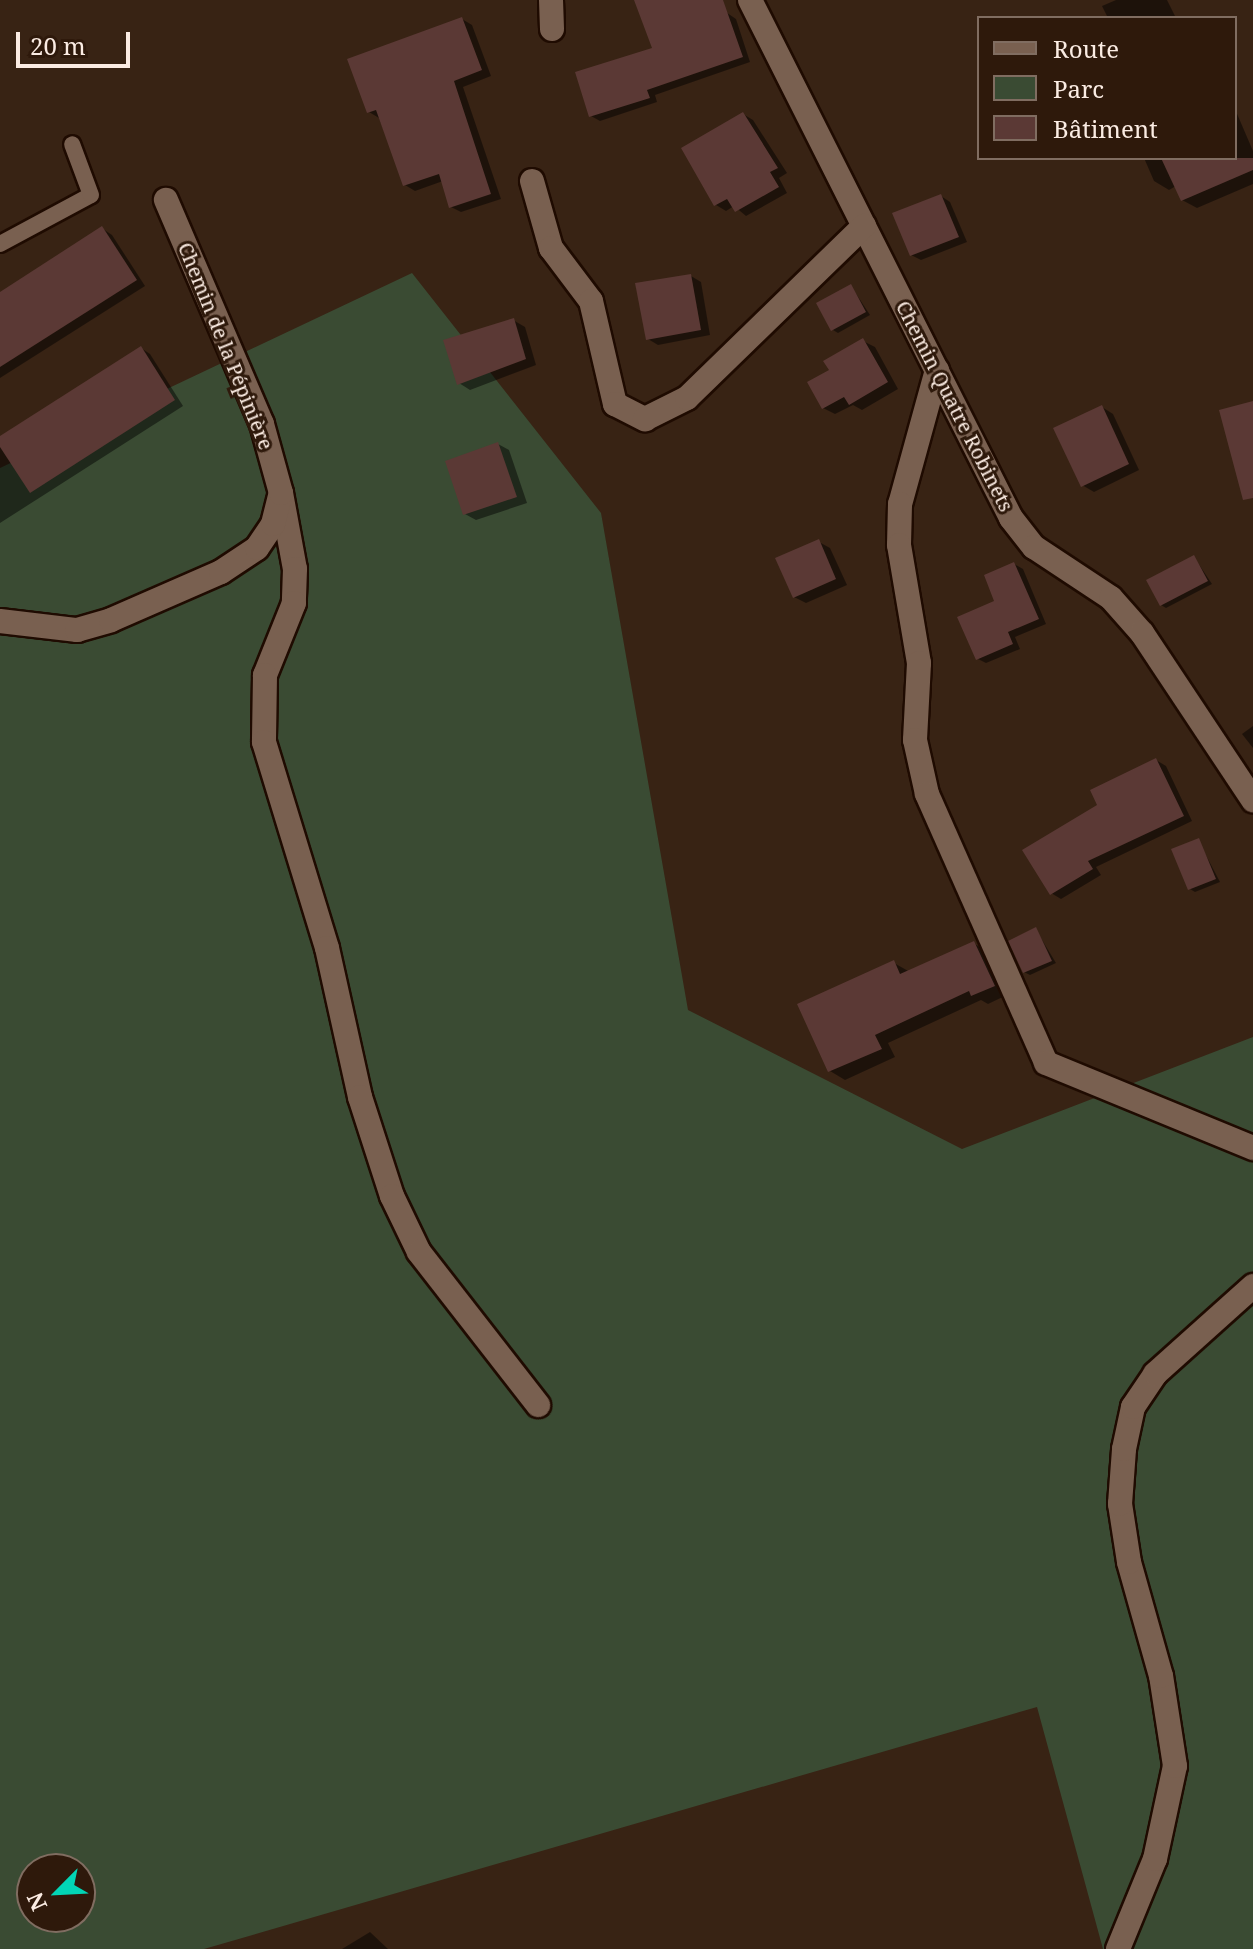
<!DOCTYPE html>
<html>
<head>
<meta charset="utf-8">
<style>
	body { margin:0 }
	#map { position:relative; width:1253px; height:1949px; overflow:hidden; background:#382314; font-family:"Noto Serif",serif }
	div>[style] { position:absolute }
	.green>* { inset:0; background:#3a4b33 }
	.shadow>* { inset:0; background:#0007 }
	.building>* { inset:0; background:#5b3935 }
	.roads { filter:drop-shadow(2px 0 #1f0b01) drop-shadow(-2px 0 #1f0b01) drop-shadow(0 2px #1f0b01) drop-shadow(0 -2px #1f0b01) }
	.service>* { height:16px; margin:-8px; padding:0 8px; transform-origin:8px; border-radius:8px; background:#796050 }
	.minor>* { height:24px; margin:-12px; padding:0 12px; transform-origin:12px; border-radius:12px; background:#796050 }
	span { translate:-50% -50%; white-space:nowrap; text-align:center; line-height:1.15; -webkit-text-stroke:6px #2e190b; paint-order:stroke }
	.street-label { font-size:20px; color:#fbece3 }
	.legend { position:absolute; left:977px; top:16px; width:260px; height:144px; box-sizing:border-box; background:#2e190b; border:2px solid #806d61; margin:0; padding:10px 14px; list-style:none; font-size:24px; color:#fbece3 }
	.legend li { display:flex; align-items:center; gap:16px; height:40px }
	.legend b { width:40px; border:2px solid #806d61 }
	.north { position:absolute; left:16px; top:1853px; width:80px; height:80px; box-sizing:border-box; background:#2e190b; border:2px solid #806d61; border-radius:50%; rotate:246deg; font-size:22px; font-weight:700; line-height:32px; text-align:center; color:#fbece3 }
	.north::after { content:''; display:block; margin:auto; width:28px; height:36px; background:#02d5b6; clip-path:polygon(50% 0,100% 100%,50% 72%,0 100%) }
	.scale { position:absolute; left:16px; top:32px; width:114px; height:36px; box-sizing:border-box; border:4px solid #fbece3; border-top:0; padding-left:10px; font-size:24px; line-height:28px; white-space:nowrap; color:#fbece3; -webkit-text-stroke:6px #2e190b; paint-order:stroke }
</style>
</head>
<body>
<div id="map">
	<div class="green">
		<div style="clip-path:polygon(evenodd,412px 273px,601px 513px,688px 1010px,962px 1149px,1253px 1037px,1253px 1949px,1103px 1949px,1037px 1707px,204px 1949px,0 1949px,0 468px,412px 273px,32px 1869px,80px 1869px,80px 1917px,32px 1917px,32px 1869px)"></div>
	</div>
	<div class="shadow">
		<div style="clip-path:polygon(637px 0,708px 0,736px 19px,750px 62px,655px 95px,657px 102px,600px 121px,591px 116px,655px 49px)"></div>
		<div style="clip-path:polygon(1116px 0,1167px 0,1176px 18px,1108px 18px,1102px 6px)"></div>
		<div style="clip-path:polygon(462px 19px,472px 25px,491px 76px,463px 87px,501px 199px,461px 212px,451px 207px,443px 181px,415px 191px,405px 185px,379px 118px,369px 112px)"></div>
		<div style="clip-path:polygon(1235px 109px,1253px 151px,1253px 184px,1197px 208px,1182px 200px,1176px 186px,1169px 190px,1154px 181px,1144px 158px,1235px 158px)"></div>
		<div style="clip-path:polygon(743px 114px,753px 120px,787px 173px,779px 178px,787px 193px,746px 216px,734px 206px,726px 211px,716px 205px)"></div>
		<div style="clip-path:polygon(941px 196px,950px 202px,967px 242px,921px 260px,911px 255px)"></div>
		<div style="clip-path:polygon(103px 229px,112px 235px,145px 286px,0 378px,0 294px)"></div>
		<div style="clip-path:polygon(691px 276px,701px 282px,710px 335px,658px 345px,648px 339px)"></div>
		<div style="clip-path:polygon(851px 286px,870px 315px,838px 333px,833px 330px)"></div>
		<div style="clip-path:polygon(513px 320px,525px 327px,536px 365px,470px 390px,459px 383px)"></div>
		<div style="clip-path:polygon(863px 341px,875px 347px,898px 389px,862px 410px,853px 405px,835px 414px,823px 408px,832px 371px)"></div>
		<div style="clip-path:polygon(141px 348px,150px 354px,183px 406px,0 523px,0 438px)"></div>
		<div style="clip-path:polygon(1102px 407px,1113px 414px,1139px 470px,1094px 492px,1082px 485px)"></div>
		<div style="clip-path:polygon(498px 444px,509px 450px,527px 503px,476px 520px,465px 514px)"></div>
		<div style="clip-path:polygon(819px 542px,830px 548px,847px 585px,806px 603px,794px 597px)"></div>
		<div style="clip-path:polygon(1194px 557px,1212px 584px,1166px 608px,1161px 605px)"></div>
		<div style="clip-path:polygon(1014px 564px,1023px 569px,1046px 624px,1015px 637px,1020px 649px,986px 663px,978px 659px)"></div>
		<div style="clip-path:polygon(1253px 726px,1253px 748px,1242px 734px)"></div>
		<div style="clip-path:polygon(1156px 760px,1166px 766px,1192px 821px,1096px 867px,1101px 875px,1061px 899px,1051px 893px,1100px 806px)"></div>
		<div style="clip-path:polygon(1198px 840px,1220px 882px,1195px 892px,1190px 889px)"></div>
		<div style="clip-path:polygon(1036px 930px,1056px 963px,1030px 975px,1024px 972px)"></div>
		<div style="clip-path:polygon(973px 943px,988px 952px,1009px 994px,988px 1004px,981px 1000px,888px 1043px,895px 1057px,845px 1080px,830px 1071px,894px 963px,910px 972px)"></div>
		<div style="clip-path:polygon(370px 1932px,388px 1949px,342px 1949px)"></div>
	</div>
	<div class="building">
		<div style="clip-path:polygon(634px 0,723px 0,743px 57px,647px 90px,650px 98px,589px 117px,575px 72px,652px 48px)"></div>
		<div style="clip-path:polygon(462px 17px,482px 70px,454px 81px,491px 194px,449px 208px,439px 174px,403px 186px,376px 110px,367px 113px,347px 59px)"></div>
		<div style="clip-path:polygon(743px 112px,778px 168px,770px 172px,779px 187px,735px 212px,727px 199px,714px 206px,681px 148px)"></div>
		<div style="clip-path:polygon(1161px 158px,1253px 158px,1253px 170px,1181px 201px)"></div>
		<div style="clip-path:polygon(941px 194px,959px 237px,910px 256px,892px 213px)"></div>
		<div style="clip-path:polygon(102px 226px,137px 280px,0 367px,0 292px)"></div>
		<div style="clip-path:polygon(691px 274px,701px 330px,646px 340px,635px 283px)"></div>
		<div style="clip-path:polygon(851px 284px,866px 312px,831px 331px,816px 303px)"></div>
		<div style="clip-path:polygon(514px 318px,526px 359px,457px 385px,443px 340px)"></div>
		<div style="clip-path:polygon(863px 338px,888px 382px,849px 405px,844px 397px,822px 409px,807px 382px,829px 370px,823px 361px)"></div>
		<div style="clip-path:polygon(141px 346px,175px 400px,30px 493px,0 447px,0 436px)"></div>
		<div style="clip-path:polygon(1253px 401px,1253px 498px,1243px 500px,1219px 410px)"></div>
		<div style="clip-path:polygon(1102px 405px,1129px 464px,1081px 487px,1053px 428px)"></div>
		<div style="clip-path:polygon(498px 442px,517px 497px,463px 515px,445px 461px)"></div>
		<div style="clip-path:polygon(819px 539px,836px 579px,793px 598px,775px 558px)"></div>
		<div style="clip-path:polygon(1194px 555px,1208px 581px,1160px 606px,1146px 580px)"></div>
		<div style="clip-path:polygon(1014px 562px,1039px 619px,1008px 632px,1013px 644px,976px 660px,957px 617px,994px 601px,984px 575px)"></div>
		<div style="clip-path:polygon(1156px 758px,1184px 816px,1088px 861px,1093px 869px,1050px 895px,1022px 850px,1097px 805px,1090px 790px)"></div>
		<div style="clip-path:polygon(1199px 838px,1216px 879px,1188px 890px,1171px 849px)"></div>
		<div style="clip-path:polygon(1036px 927px,1052px 961px,1023px 973px,1008px 941px)"></div>
		<div style="clip-path:polygon(974px 941px,995px 986px,971px 996px,969px 991px,875px 1035px,882px 1049px,828px 1072px,797px 1004px,894px 960px,900px 974px)"></div>
	</div>
	<div class="roads">
		<div class="service">
			<div style="left:0;top:244px;width:103px;rotate:-28.3deg"></div>
			<div style="left:91px;top:195px;width:54px;rotate:-110.4deg"></div>
		</div>
		<div class="minor">
			<div style="left:551px;top:0;width:29px;rotate:88deg"></div>
			<div style="left:750px;top:0;width:580px;rotate:63.26deg"></div>
			<div style="left:1011px;top:518px;width:37px;rotate:52deg"></div>
			<div style="left:1034px;top:547px;width:92px;rotate:33.5deg"></div>
			<div style="left:1111px;top:598px;width:47px;rotate:48.5deg"></div>
			<div style="left:1142px;top:633px;width:201px;rotate:56.4deg"></div>
			<div style="left:532px;top:181px;width:70px;rotate:74.2deg"></div>
			<div style="left:551px;top:248px;width:66px;rotate:53deg"></div>
			<div style="left:591px;top:301px;width:106px;rotate:76.9deg"></div>
			<div style="left:615px;top:404px;width:34px;rotate:27deg"></div>
			<div style="left:645px;top:419px;width:47px;rotate:-26.6deg"></div>
			<div style="left:687px;top:398px;width:247px;rotate:-44.2deg"></div>
			<div style="left:937px;top:370px;width:139px;rotate:105.4deg"></div>
			<div style="left:900px;top:504px;width:41px;rotate:91.4deg"></div>
			<div style="left:899px;top:545px;width:120px;rotate:80.4deg"></div>
			<div style="left:919px;top:663px;width:77px;rotate:93deg"></div>
			<div style="left:915px;top:740px;width:55px;rotate:77.5deg"></div>
			<div style="left:927px;top:794px;width:294px;rotate:66.1deg"></div>
			<div style="left:1046px;top:1063px;width:224px;rotate:22.3deg"></div>
			<div style="left:281px;top:493px;width:77px;rotate:79.6deg"></div>
			<div style="left:295px;top:569px;width:34px;rotate:92deg"></div>
			<div style="left:294px;top:603px;width:78px;rotate:111.9deg"></div>
			<div style="left:265px;top:675px;width:67px;rotate:90.9deg"></div>
			<div style="left:264px;top:742px;width:215px;rotate:73deg"></div>
			<div style="left:327px;top:948px;width:153px;rotate:77.5deg"></div>
			<div style="left:360px;top:1097px;width:104px;rotate:72.1deg"></div>
			<div style="left:392px;top:1196px;width:62px;rotate:64.3deg"></div>
			<div style="left:419px;top:1252px;width:194px;rotate:52.1deg"></div>
			<div style="left:0;top:621px;width:78px;rotate:6.7deg"></div>
			<div style="left:77px;top:630px;width:35px;rotate:-16deg"></div>
			<div style="left:111px;top:620px;width:120px;rotate:-23.6deg"></div>
			<div style="left:221px;top:572px;width:43px;rotate:-33.7deg"></div>
			<div style="left:257px;top:548px;width:29px;rotate:-56deg"></div>
			<div style="left:273px;top:524px;width:32px;rotate:-76deg"></div>
			<div style="left:281px;top:493px;width:72px;rotate:-105.4deg"></div>
			<div style="left:262px;top:424px;width:244px;rotate:-113.2deg"></div>
			<div style="left:1118px;top:1949px;width:97px;rotate:-67.7deg"></div>
			<div style="left:1155px;top:1859px;width:95px;rotate:-77.9deg"></div>
			<div style="left:1175px;top:1766px;width:91px;rotate:-98.8deg"></div>
			<div style="left:1161px;top:1676px;width:118px;rotate:-105.7deg"></div>
			<div style="left:1129px;top:1562px;width:59px;rotate:-98.8deg"></div>
			<div style="left:1120px;top:1504px;width:55px;rotate:-85.8deg"></div>
			<div style="left:1124px;top:1449px;width:43px;rotate:-77.9deg"></div>
			<div style="left:1133px;top:1407px;width:40px;rotate:-56deg"></div>
			<div style="left:1155px;top:1374px;width:132px;rotate:-41.9deg"></div>
		</div>
	</div>
	<div class="street-label">
		<span style="left:226px;top:346px;rotate:68deg">Chemin de la Pépinière</span>
		<span style="left:955px;top:406px;rotate:63deg">Chemin Quatre Robinets</span>
	</div>
	<ul class="legend">
	<li><b style="height:10px;background:#796050"></b>Route</li>
	<li><b style="height:22px;background:#3a4b33"></b>Parc</li>
	<li><b style="height:22px;background:#5b3935"></b>Bâtiment</li>
	</ul>
	<div class="north">N</div>
	<div class="scale">20 m</div>
</div>
</body>
</html>
